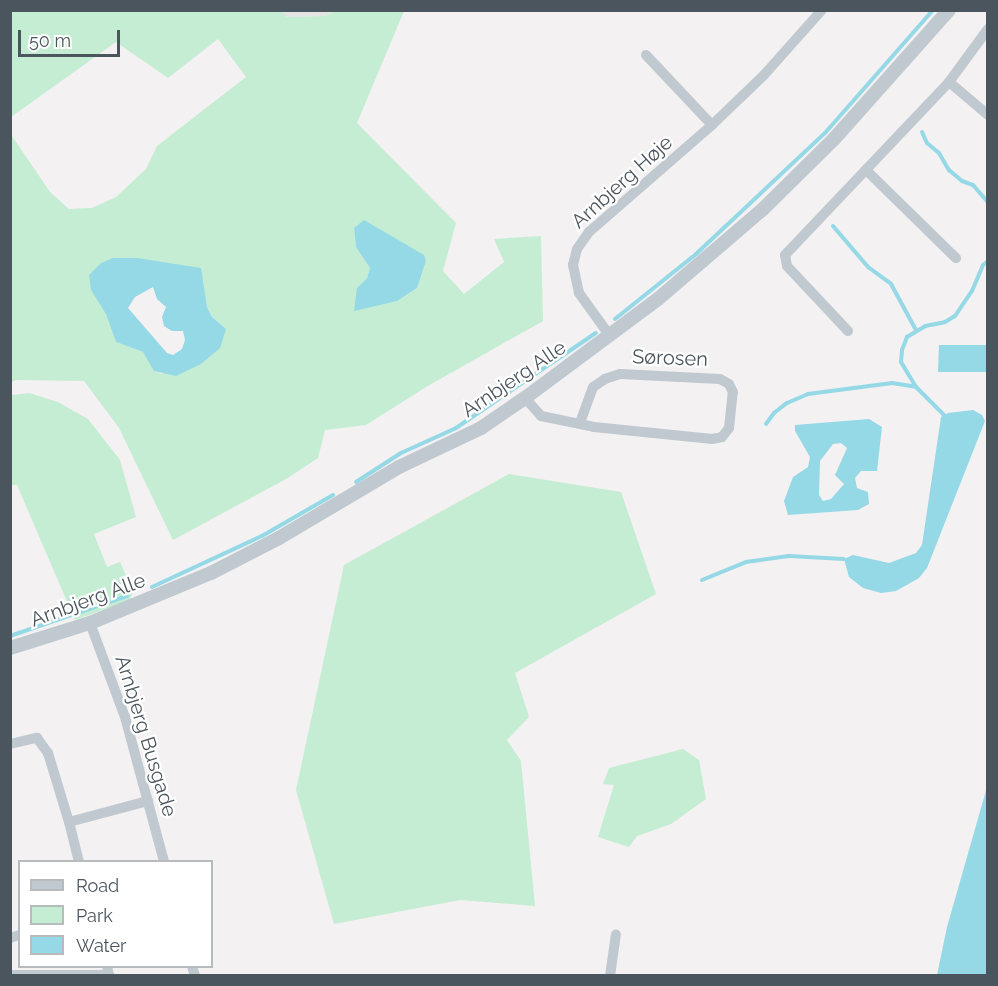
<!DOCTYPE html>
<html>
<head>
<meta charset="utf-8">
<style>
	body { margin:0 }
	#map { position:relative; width:998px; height:986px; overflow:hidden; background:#f3f1f2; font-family:Raleway,sans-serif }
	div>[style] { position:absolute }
	.education>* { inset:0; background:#e4e3e3 }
	.green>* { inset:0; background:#c4edd3 }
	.water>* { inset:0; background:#95d8e6 }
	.stream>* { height:4px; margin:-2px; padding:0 2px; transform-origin:2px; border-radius:2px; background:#95d8e6 }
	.minor>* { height:10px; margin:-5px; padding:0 5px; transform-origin:5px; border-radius:5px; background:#c0c9cf }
	.tertiary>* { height:14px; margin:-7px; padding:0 7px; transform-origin:7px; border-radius:7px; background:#c0c9cf }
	span { translate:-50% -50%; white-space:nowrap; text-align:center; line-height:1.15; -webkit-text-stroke:4.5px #fff; paint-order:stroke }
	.street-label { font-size:20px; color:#4a555d }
	.frame { position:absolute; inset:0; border:12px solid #4a555d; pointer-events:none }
	.legend { position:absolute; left:18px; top:860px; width:195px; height:108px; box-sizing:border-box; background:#fff; border:2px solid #b7bbbe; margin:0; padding:8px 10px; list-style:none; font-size:18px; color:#4a555d }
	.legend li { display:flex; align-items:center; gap:12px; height:30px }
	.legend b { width:30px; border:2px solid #b7bbbe }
	.scale { position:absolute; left:18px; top:30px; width:102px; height:27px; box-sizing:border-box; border:3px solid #4a555d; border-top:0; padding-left:8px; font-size:18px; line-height:21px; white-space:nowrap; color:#4a555d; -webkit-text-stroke:4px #fff; paint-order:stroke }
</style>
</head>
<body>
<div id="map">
	<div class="education">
		<div style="clip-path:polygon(281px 11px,337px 11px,324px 16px,285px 17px)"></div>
	</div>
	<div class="green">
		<div style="clip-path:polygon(evenodd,281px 10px,286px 17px,324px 16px,337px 11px,404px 11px,357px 123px,456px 223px,443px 271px,464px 294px,504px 262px,494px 239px,541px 236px,543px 321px,426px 387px,366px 425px,325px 430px,318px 458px,286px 479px,173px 540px,119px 428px,84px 381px,17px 380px,11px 382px,10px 133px,50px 192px,69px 209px,92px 208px,116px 197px,146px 169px,157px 146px,246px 77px,218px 39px,168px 78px,116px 42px,11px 117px,11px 11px,281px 10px,364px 221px,423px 255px,426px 261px,417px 288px,397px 301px,357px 288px,367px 278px,370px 268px,356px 247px,354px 228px,364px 221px,281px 10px,200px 268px,207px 307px,212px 317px,226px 329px,162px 374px,155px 371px,143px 352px,116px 342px,107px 314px,91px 290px,200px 268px)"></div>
		<div style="clip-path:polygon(29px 393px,58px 402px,88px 419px,120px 460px,136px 517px,94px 534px,107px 567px,120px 562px,133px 591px,130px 600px,75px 620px,17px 485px,11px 485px,11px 395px)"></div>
		<div style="clip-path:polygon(509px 474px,621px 492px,656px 594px,515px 673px,529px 717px,507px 740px,521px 761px,535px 906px,460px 900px,334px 924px,296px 790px,344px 565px)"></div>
		<div style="clip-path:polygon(683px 749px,699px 760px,706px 799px,671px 824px,637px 836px,629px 847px,598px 837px,614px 785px,603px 784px,609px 768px)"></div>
	</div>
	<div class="water">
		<div style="clip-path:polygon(364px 220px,424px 255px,426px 261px,417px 288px,397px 301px,354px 311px,357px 288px,367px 278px,370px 268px,356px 247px,354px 228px)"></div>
		<div style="clip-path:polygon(evenodd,113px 258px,137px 258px,201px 268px,207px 307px,212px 317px,226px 329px,220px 348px,201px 364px,176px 376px,154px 371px,143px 352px,116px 342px,106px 314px,91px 290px,89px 275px,101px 263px,113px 258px,153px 287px,157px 299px,166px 307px,162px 317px,164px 326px,172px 331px,183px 331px,185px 340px,182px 349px,173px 355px,167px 353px,128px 308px,135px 297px,153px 287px)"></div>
		<div style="clip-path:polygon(939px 345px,987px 345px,987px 372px,938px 372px)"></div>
		<div style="clip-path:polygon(973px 410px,982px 415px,985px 421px,927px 568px,919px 578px,896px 591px,881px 593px,863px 588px,849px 577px,844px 559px,853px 555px,889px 563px,916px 553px,922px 545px,941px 417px,948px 413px)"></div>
		<div style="clip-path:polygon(evenodd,869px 419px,882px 427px,877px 471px,861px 471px,855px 478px,857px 488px,868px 492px,869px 504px,858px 510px,788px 515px,784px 501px,793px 477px,808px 467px,810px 457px,795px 431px,795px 425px,869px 419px,841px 443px,847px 448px,835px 475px,844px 484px,831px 499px,823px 501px,819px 495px,820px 461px,833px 444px,841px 443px)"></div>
		<div style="clip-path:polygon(987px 787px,987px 975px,937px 975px,947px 927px)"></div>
	</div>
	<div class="stream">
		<div style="left:922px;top:132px;width:12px;rotate:66deg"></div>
		<div style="left:927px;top:143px;width:16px;rotate:40deg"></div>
		<div style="left:939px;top:153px;width:20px;rotate:60deg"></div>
		<div style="left:949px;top:170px;width:17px;rotate:40deg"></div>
		<div style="left:962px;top:181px;width:12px;rotate:20deg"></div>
		<div style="left:973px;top:185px;width:23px;rotate:49deg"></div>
		<div style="left:833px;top:226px;width:54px;rotate:49.5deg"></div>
		<div style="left:868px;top:267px;width:29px;rotate:36deg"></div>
		<div style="left:891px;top:284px;width:52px;rotate:61.5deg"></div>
		<div style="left:615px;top:319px;width:104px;rotate:-38.7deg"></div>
		<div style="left:696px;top:254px;width:177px;rotate:-43.2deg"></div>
		<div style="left:825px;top:133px;width:164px;rotate:-48.7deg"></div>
		<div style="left:916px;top:387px;width:29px;rotate:-121deg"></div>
		<div style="left:901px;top:362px;width:12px;rotate:-85deg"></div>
		<div style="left:902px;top:350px;width:14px;rotate:-69deg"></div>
		<div style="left:907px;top:337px;width:21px;rotate:-31deg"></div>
		<div style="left:925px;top:326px;width:20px;rotate:-11deg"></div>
		<div style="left:945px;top:322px;width:12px;rotate:-31deg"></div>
		<div style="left:955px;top:316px;width:30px;rotate:-56deg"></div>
		<div style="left:972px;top:291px;width:28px;rotate:-67deg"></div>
		<div style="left:983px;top:265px;width:6px;rotate:-39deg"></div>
		<div style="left:766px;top:424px;width:14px;rotate:-54deg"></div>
		<div style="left:774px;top:413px;width:16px;rotate:-38deg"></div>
		<div style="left:787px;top:403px;width:23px;rotate:-23deg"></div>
		<div style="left:808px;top:394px;width:85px;rotate:-7.5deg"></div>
		<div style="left:892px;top:383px;width:24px;rotate:9deg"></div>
		<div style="left:916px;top:387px;width:40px;rotate:45deg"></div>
		<div style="left:356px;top:482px;width:54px;rotate:-32.8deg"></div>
		<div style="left:401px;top:453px;width:60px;rotate:-24.4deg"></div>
		<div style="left:456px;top:428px;width:169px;rotate:-34.2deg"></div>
		<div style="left:702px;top:580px;width:48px;rotate:-22.2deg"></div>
		<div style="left:746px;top:562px;width:43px;rotate:-7.9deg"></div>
		<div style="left:789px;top:556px;width:55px;rotate:3.1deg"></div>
		<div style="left:152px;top:587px;width:121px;rotate:-24.9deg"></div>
		<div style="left:262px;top:536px;width:82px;rotate:-30deg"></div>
		<div style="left:10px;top:636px;width:124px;rotate:-18.9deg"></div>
	</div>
	<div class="minor">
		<div style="left:646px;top:55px;width:96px;rotate:46.7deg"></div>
		<div style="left:949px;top:82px;width:51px;rotate:40.2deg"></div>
		<div style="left:866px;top:170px;width:126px;rotate:44.4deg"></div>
		<div style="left:848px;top:331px;width:89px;rotate:-133.2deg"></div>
		<div style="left:787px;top:266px;width:11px;rotate:-100deg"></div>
		<div style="left:785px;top:255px;width:238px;rotate:-46.5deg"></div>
		<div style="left:949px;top:82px;width:66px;rotate:-53.7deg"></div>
		<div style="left:610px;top:336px;width:53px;rotate:-125.8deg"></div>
		<div style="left:579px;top:293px;width:29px;rotate:-102deg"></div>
		<div style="left:573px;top:265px;width:16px;rotate:-76deg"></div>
		<div style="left:577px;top:249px;width:21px;rotate:-55deg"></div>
		<div style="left:589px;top:232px;width:163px;rotate:-41deg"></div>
		<div style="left:712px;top:125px;width:72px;rotate:-43.9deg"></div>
		<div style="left:764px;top:75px;width:87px;rotate:-48.3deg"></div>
		<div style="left:525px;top:398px;width:24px;rotate:48deg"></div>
		<div style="left:541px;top:416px;width:54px;rotate:11.7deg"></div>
		<div style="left:594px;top:427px;width:119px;rotate:5.8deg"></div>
		<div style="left:712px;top:439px;width:10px;rotate:-11deg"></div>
		<div style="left:722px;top:437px;width:11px;rotate:-52deg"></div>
		<div style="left:729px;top:428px;width:36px;rotate:-84deg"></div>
		<div style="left:733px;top:392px;width:9px;rotate:-117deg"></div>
		<div style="left:729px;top:384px;width:10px;rotate:-151deg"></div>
		<div style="left:720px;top:379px;width:100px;rotate:-177.1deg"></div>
		<div style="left:620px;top:374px;width:16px;rotate:162deg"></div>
		<div style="left:605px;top:379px;width:14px;rotate:146deg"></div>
		<div style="left:593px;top:387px;width:37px;rotate:110deg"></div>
		<div style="left:90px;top:623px;width:100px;rotate:69.6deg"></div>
		<div style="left:125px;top:717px;width:150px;rotate:74.9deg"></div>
		<div style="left:10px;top:744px;width:28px;rotate:-13deg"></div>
		<div style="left:37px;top:738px;width:19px;rotate:54deg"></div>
		<div style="left:48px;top:753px;width:72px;rotate:73.1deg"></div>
		<div style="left:79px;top:862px;width:41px;rotate:-104deg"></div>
		<div style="left:69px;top:822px;width:82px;rotate:-14.9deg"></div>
		<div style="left:10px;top:938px;width:10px;rotate:-17deg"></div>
		<div style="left:192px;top:966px;width:10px;rotate:73deg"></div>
		<div style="left:10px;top:975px;width:99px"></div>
		<div style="left:109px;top:975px;width:9px;rotate:-103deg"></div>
		<div style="left:610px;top:976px;width:42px;rotate:-81.9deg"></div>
	</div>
	<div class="tertiary">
		<div style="left:10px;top:648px;width:84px;rotate:-17.4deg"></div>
		<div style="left:90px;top:623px;width:131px;rotate:-22.5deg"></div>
		<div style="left:211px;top:573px;width:76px;rotate:-27.2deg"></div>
		<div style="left:279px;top:538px;width:139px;rotate:-30.6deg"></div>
		<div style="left:399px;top:467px;width:91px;rotate:-25.4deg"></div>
		<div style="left:481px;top:428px;width:53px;rotate:-34.3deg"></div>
		<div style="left:525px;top:398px;width:166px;rotate:-36.7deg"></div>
		<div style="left:658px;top:299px;width:138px;rotate:-40.6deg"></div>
		<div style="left:763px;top:209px;width:100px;rotate:-44.6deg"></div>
		<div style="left:834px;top:139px;width:173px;rotate:-48.3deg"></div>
	</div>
	<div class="street-label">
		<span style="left:622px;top:182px;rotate:-42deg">Arnbjerg Høje</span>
		<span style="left:670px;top:358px;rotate:2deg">Sørosen</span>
		<span style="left:514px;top:379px;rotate:-34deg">Arnbjerg Alle</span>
		<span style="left:88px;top:600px;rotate:-20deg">Arnbjerg Alle</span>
		<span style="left:146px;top:736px;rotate:73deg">Arnbjerg Busgade</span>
	</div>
	<div class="frame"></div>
	<ul class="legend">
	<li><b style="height:8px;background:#c0c9cf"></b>Road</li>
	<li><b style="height:16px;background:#c4edd3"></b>Park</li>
	<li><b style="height:16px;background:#95d8e6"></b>Water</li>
	</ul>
	<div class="scale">50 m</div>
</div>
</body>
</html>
